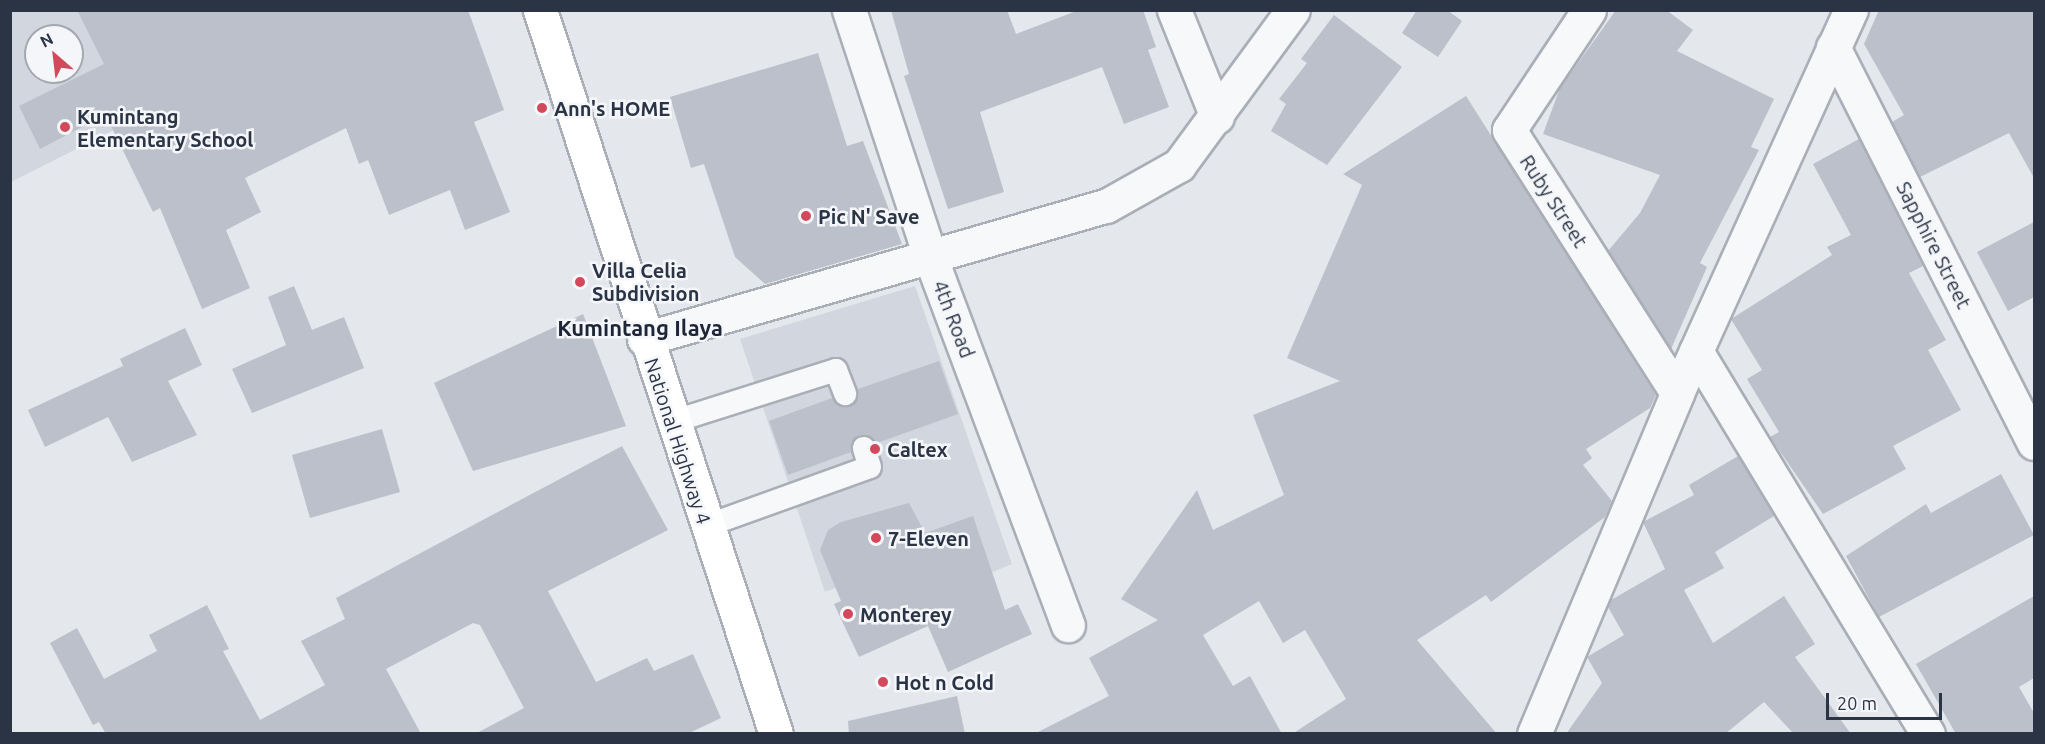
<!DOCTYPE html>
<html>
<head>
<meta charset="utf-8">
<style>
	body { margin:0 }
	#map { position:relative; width:2045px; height:744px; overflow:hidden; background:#e4e7ec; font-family:Ubuntu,sans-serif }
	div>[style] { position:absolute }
	.built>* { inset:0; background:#d2d6de }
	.building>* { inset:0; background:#bbc0ca }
	.roads { filter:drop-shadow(2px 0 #a9aeb7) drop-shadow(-2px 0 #a9aeb7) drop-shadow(0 2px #a9aeb7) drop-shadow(0 -2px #a9aeb7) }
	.service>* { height:22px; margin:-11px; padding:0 11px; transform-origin:11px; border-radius:11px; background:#f7f8fa }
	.minor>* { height:33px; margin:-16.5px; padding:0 16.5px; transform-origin:16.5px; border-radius:16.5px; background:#f7f8fa }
	.tertiary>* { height:33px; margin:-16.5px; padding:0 16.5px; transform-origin:16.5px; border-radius:16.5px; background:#f7f8fa }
	.primary>* { height:33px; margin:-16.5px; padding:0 16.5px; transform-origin:16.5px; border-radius:16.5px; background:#fff }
	.dots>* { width:16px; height:16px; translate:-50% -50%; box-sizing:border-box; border:3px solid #f4f6f9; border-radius:50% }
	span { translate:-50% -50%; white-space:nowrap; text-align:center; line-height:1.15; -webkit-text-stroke:5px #f4f6f9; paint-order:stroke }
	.poi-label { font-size:20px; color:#2b3445; font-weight:700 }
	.left { translate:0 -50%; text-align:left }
	.street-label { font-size:20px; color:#2b3445 }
	.quarter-label { font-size:22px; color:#1d2536; font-weight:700 }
	.frame { position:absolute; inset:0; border:12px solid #2b3445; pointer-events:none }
	.north { position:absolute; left:24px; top:24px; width:60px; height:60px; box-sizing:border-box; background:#f4f6f9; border:2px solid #a4a8b1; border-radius:50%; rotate:332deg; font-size:16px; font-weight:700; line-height:24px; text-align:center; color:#2b3445 }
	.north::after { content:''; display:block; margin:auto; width:21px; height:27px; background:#d1495b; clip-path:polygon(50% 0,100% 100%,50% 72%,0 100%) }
	.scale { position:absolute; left:1826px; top:693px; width:116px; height:27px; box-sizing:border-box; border:3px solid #2b3445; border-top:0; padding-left:8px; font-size:18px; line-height:21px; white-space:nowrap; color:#2b3445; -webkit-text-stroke:4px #f4f6f9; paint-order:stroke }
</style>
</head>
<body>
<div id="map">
	<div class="built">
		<div style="clip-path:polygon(evenodd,11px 11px,349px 11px,11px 182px,11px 11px,36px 36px,72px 36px,72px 72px,36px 72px,36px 36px)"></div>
		<div style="clip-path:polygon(915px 286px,1012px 564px,926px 600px,906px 560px,825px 592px,740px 339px)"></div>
	</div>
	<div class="building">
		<div style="clip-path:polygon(77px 10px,468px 10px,504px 110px,474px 122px,510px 212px,465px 230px,450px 190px,389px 215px,368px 160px,359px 164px,346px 128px,245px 178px,261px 212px,226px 230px,250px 288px,202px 309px,160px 208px,153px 212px,110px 124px,102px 128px,97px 119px,40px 149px,19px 106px,104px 64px)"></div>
		<div style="clip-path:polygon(891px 10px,1007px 10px,1016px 34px,1079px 10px,1143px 10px,1156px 47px,1148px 50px,1169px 107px,1124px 124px,1102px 67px,980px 112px,1004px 192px,948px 209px,904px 76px,909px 74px)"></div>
		<div style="clip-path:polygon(1417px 10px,1447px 10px,1462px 21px,1438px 57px,1402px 33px)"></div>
		<div style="clip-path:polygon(1616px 10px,1666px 10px,1693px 30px,1677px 51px,1774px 99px,1751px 147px,1759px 150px,1700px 263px,1707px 267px,1671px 349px,1608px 251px,1640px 213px,1660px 175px,1543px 134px,1560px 88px)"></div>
		<div style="clip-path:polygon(1879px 10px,2034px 10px,2034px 178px,2009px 133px,1920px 177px,1892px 122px,1904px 115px,1864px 44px)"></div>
		<div style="clip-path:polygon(1334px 15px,1402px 67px,1327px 165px,1271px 131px,1286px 104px,1279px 99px,1307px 63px,1301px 59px)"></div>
		<div style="clip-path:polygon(818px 53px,847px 146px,863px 141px,902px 244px,765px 284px,735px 257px,704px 164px,691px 168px,670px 97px)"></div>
		<div style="clip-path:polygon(1466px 96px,1656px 395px,1650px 408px,1586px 449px,1592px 458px,1583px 465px,1612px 501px,1605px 517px,1491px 602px,1486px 595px,1417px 640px,1497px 734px,1292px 734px,1346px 699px,1305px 630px,1283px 643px,1259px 601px,1203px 635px,1233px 686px,1250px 676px,1282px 734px,1034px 734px,1109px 696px,1089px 658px,1158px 620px,1121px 599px,1197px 490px,1213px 530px,1284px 495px,1253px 415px,1340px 381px,1287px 358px,1362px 185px,1343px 174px)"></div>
		<div style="clip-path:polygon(1859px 139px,1923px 266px,1909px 273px,1946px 340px,1928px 350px,1961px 410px,1893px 446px,1906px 469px,1823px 514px,1770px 437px,1779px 432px,1747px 379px,1762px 370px,1731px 319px,1832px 255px,1827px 247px,1851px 235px,1813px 164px)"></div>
		<div style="clip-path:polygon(2034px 222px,2034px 297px,2008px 311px,1977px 252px)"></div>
		<div style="clip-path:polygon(294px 286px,312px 330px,344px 317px,364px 368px,252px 413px,232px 369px,286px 345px,268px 297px)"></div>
		<div style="clip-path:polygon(583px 314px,626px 426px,473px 471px,434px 383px)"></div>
		<div style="clip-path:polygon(185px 328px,202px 365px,168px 381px,197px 435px,132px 462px,108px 417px,45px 447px,28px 410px,123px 366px,120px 359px)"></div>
		<div style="clip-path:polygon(939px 361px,958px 414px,877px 443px,859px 435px,851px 452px,788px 475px,769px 421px,832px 398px,849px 407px,858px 389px)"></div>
		<div style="clip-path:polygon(382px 429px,400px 492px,310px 518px,292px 455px)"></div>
		<div style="clip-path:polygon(622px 446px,668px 530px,548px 591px,596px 682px,647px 658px,654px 671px,693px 654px,721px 718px,687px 734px,475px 734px,524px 708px,480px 625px,473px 623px,386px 669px,421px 734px,106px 734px,99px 722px,93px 725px,50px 643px,77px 628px,104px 679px,157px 651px,149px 635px,207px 605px,229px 649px,223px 651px,260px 720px,325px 685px,301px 641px,345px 619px,336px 598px)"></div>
		<div style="clip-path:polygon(1738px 456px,1774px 516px,1715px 552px,1724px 568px,1684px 590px,1713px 643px,1784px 596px,1815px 644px,1795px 657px,1851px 734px,1794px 734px,1764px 702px,1725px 734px,1566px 734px,1602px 683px,1587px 657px,1624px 635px,1608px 607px,1611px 600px,1665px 569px,1643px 522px,1694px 495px,1689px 485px)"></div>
		<div style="clip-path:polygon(2001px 474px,2034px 535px,1879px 617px,1846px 556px,1926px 504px,1931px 513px)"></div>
		<div style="clip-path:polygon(909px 503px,925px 533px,973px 516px,1005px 610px,1018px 604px,1032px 634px,948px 672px,928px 626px,859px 657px,834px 604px,841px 601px,820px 550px,828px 530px,841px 522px)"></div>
		<div style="clip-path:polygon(2034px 596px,2034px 678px,2019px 687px,2034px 713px,2034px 734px,1956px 734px,1916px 664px)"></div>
		<div style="clip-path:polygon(957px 696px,965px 734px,849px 734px,848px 721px)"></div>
	</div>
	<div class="roads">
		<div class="service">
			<div style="left:672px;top:422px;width:172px;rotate:-17.6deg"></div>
			<div style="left:836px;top:370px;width:26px;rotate:69deg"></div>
			<div style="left:706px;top:526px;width:174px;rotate:-19.8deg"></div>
			<div style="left:870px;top:467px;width:20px;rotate:-108deg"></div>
		</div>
		<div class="minor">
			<div style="left:849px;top:10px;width:262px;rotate:71.8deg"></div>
			<div style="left:931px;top:259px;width:391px;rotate:69.5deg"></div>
			<div style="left:1174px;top:10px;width:115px;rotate:68.1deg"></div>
			<div style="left:1589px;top:10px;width:144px;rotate:123.7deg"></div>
			<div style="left:1509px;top:130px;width:312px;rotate:57.4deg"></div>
			<div style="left:1833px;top:47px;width:444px;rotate:63.1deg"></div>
			<div style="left:644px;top:339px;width:481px;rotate:-16.1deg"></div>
			<div style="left:1106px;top:206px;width:84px;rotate:-29.3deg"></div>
			<div style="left:1179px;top:165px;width:192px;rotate:-53.7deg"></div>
			<div style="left:1696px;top:351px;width:448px;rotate:58.8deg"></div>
		</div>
		<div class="tertiary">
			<div style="left:1534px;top:734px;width:370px;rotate:-67.2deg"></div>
			<div style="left:1677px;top:393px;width:421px;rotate:-65.6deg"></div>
		</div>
		<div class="primary">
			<div style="left:540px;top:10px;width:761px;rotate:71.95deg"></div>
		</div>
	</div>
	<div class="dots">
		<div style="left:542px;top:108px;background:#d1495b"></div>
		<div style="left:65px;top:127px;background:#d1495b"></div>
		<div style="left:806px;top:216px;background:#d1495b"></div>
		<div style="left:580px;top:282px;background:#d1495b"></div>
		<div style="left:875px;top:449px;background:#d1495b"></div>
		<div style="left:876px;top:538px;background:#d1495b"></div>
		<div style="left:848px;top:614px;background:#d1495b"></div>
		<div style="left:883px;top:682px;background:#d1495b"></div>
	</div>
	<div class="poi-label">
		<span class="left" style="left:554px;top:108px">Ann's HOME</span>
		<span class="left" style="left:77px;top:128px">Kumintang<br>Elementary School</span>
		<span class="left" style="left:818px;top:216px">Pic N' Save</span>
		<span class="left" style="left:592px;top:282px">Villa Celia<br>Subdivision</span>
		<span class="left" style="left:887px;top:449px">Caltex</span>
		<span class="left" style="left:888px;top:538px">7-Eleven</span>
		<span class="left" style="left:860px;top:614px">Monterey</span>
		<span class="left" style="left:895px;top:682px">Hot n Cold</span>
	</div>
	<div class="street-label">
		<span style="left:1554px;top:201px;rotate:57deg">Ruby Street</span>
		<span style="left:1934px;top:245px;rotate:63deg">Sapphire Street</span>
		<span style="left:954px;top:319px;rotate:69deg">4th Road</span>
		<span style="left:678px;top:441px;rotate:72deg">National Highway 4</span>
	</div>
	<div class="quarter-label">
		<span style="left:640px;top:328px">Kumintang Ilaya</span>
	</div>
	<div class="frame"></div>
	<div class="north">N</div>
	<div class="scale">20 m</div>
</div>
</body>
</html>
